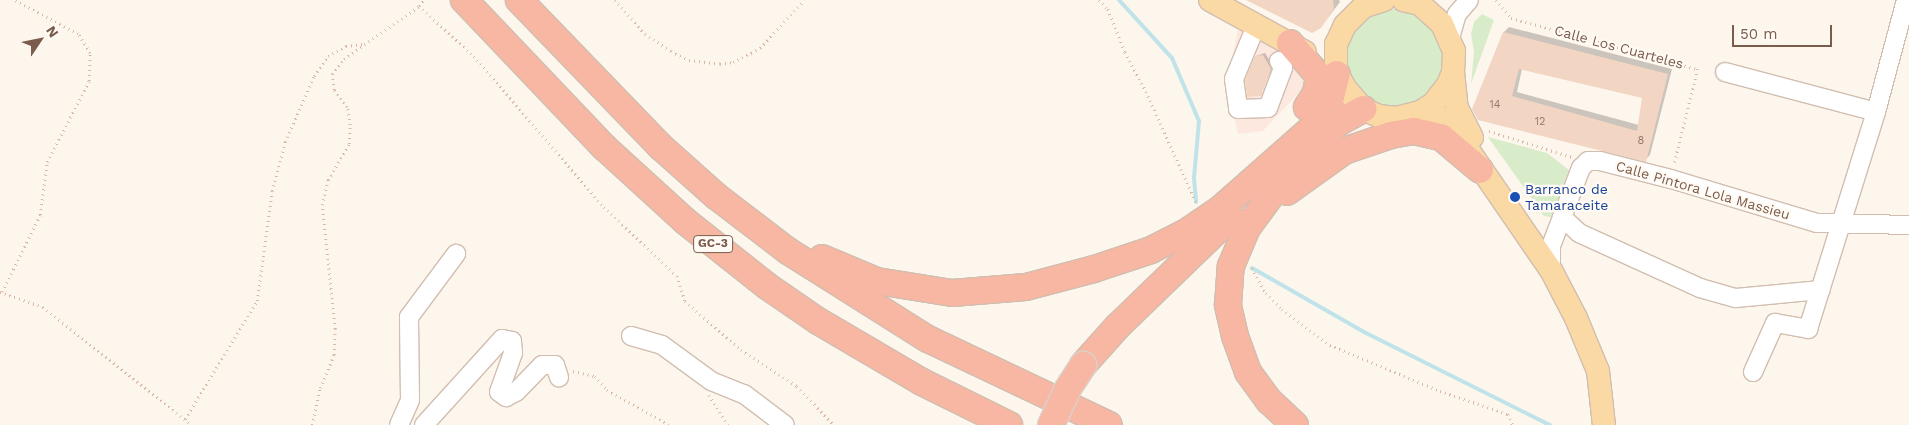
<!DOCTYPE html>
<html>
<head>
<meta charset="utf-8">
<style>
	body { margin:0 }
	#map { position:relative; width:1909px; height:425px; overflow:hidden; background:#fdf6ec; font-family:"Work Sans",sans-serif }
	div>[style] { position:absolute }
	.commercial>* { inset:0; background:#fde8e0 }
	.green>* { inset:0; background:#d8ecc9 }
	.round { border-radius:50% }
	.shadow>* { inset:0; background:#0003 }
	.stream>* { height:4px; margin:-2px; padding:0 2px; transform-origin:2px; border-radius:2px; background:#bfe3e8 }
	.building>* { inset:0; background:#f3d5c3 }
	.path>* { height:2.5px; margin-top:-1.25px; transform-origin:0; background:repeating-linear-gradient(90deg,#d9b8a5 0 1px,transparent 0 5px) }
	.roads { filter:drop-shadow(1px 0 #d1beb0) drop-shadow(-1px 0 #d1beb0) drop-shadow(0 1px #d1beb0) drop-shadow(0 -1px #d1beb0) }
	.minor>* { height:18px; margin:-9px; padding:0 9px; transform-origin:9px; border-radius:9px; background:#fff }
	.major>* { height:22px; margin:-11px; padding:0 11px; transform-origin:11px; border-radius:11px; background:#fbd9a5 }
	.highway>* { height:26px; margin:-13px; padding:0 13px; transform-origin:13px; border-radius:13px; background:#f7b7a3 }
	.bridges { filter:drop-shadow(1px 0 #dad1cd) drop-shadow(-1px 0 #dad1cd) drop-shadow(0 1px #dad1cd) drop-shadow(0 -1px #dad1cd) }
	.highway-bridge>* { height:26px; margin:-13px; padding:0 13px; transform-origin:13px; border-radius:13px; background:#f7b7a3 }
	.dots>* { width:14px; height:14px; translate:-50% -50%; box-sizing:border-box; border:2px solid #fffaf3; border-radius:50% }
	span { translate:-50% -50%; white-space:nowrap; text-align:center; line-height:1.15; -webkit-text-stroke:4.5px #fffaf3; paint-order:stroke }
	.number-label { font-size:11px; color:#987a6a }
	.number-label span { -webkit-text-stroke-width:0 }
	.shield-label span { padding:1px 4px; background:#fffaf3; border:1px solid; border-radius:4px; -webkit-text-stroke-width:0 }
	.shield-label { font-size:12px; color:#7a5c4d; font-weight:700 }
	.street-label { font-size:14px; color:#7a5c4d }
	.transit-label { font-size:14px; color:#164399 }
	.left { translate:0 -50%; text-align:left }
	.north { position:absolute; left:15px; top:15px; width:50px; height:50px; -webkit-text-stroke:4px #fffaf3; paint-order:stroke; rotate:56deg; font-size:14px; font-weight:700; line-height:20px; text-align:center; color:#7a5c4d }
	.north::after { content:''; display:block; margin:auto; width:18px; height:22px; background:#7a5c4d; clip-path:polygon(50% 0,100% 100%,50% 72%,0 100%) }
	.scale { position:absolute; left:1732px; top:25px; width:100px; height:22px; box-sizing:border-box; border:2px solid #7a5c4d; border-top:0; padding-left:6px; font-size:15px; line-height:18px; white-space:nowrap; color:#7a5c4d; -webkit-text-stroke:4px #fffaf3; paint-order:stroke }
</style>
</head>
<body>
<div id="map">
	<div class="commercial">
		<div style="clip-path:polygon(1238px 30px,1289px 55px,1308px 70px,1305px 86px,1263px 131px,1238px 134px,1227px 86px)"></div>
	</div>
	<div class="green">
		<div class="round" style="left:1346px;top:9px;width:98px;height:98px"></div>
		<div style="clip-path:polygon(1482px 14px,1494px 20px,1471px 84px,1474px 52px,1471px 34px,1474px 22px)"></div>
		<div style="clip-path:polygon(1488px 137px,1547px 153px,1569px 170px,1551px 217px,1544px 216px)"></div>
	</div>
	<div class="shadow">
		<div style="clip-path:polygon(1249px 0,1339px 0,1340px 2px,1321px 27px)"></div>
		<div style="clip-path:polygon(evenodd,1509px 27px,1672px 69px,1650px 155px,1645px 160px,1479px 119px,1504px 32px,1509px 27px,1522px 69px,1643px 97px,1639px 125px,1517px 92px,1522px 69px)"></div>
		<div style="clip-path:polygon(1265px 53px,1273px 66px,1260px 95px,1256px 56px)"></div>
	</div>
	<div class="stream">
		<div style="left:1119px;top:0;width:79px;rotate:47.6deg"></div>
		<div style="left:1172px;top:58px;width:69px;rotate:66.8deg"></div>
		<div style="left:1199px;top:121px;width:57px;rotate:95deg"></div>
		<div style="left:1194px;top:178px;width:24px;rotate:85deg"></div>
		<div style="left:1252px;top:268px;width:129px;rotate:29.7deg"></div>
		<div style="left:1364px;top:332px;width:208px;rotate:26.6deg"></div>
	</div>
	<div class="building">
		<div style="clip-path:polygon(1246px 0,1333px 0,1334px 9px,1321px 28px,1312px 33px)"></div>
		<div style="clip-path:polygon(evenodd,1503px 32px,1668px 74px,1646px 162px,1478px 120px,1472px 109px,1503px 32px,1519px 69px,1642px 98px,1637px 131px,1512px 96px,1519px 69px)"></div>
		<div style="clip-path:polygon(1263px 55px,1271px 69px,1261px 96px,1247px 97px,1245px 80px,1255px 56px)"></div>
	</div>
	<div class="path">
		<div style="left:615px;top:0;width:45px;rotate:48.6deg"></div>
		<div style="left:645px;top:34px;width:31px;rotate:33deg"></div>
		<div style="left:671px;top:51px;width:20px;rotate:27deg"></div>
		<div style="left:689px;top:60px;width:31px;rotate:7deg"></div>
		<div style="left:720px;top:64px;width:13px;rotate:-9deg"></div>
		<div style="left:733px;top:62px;width:30px;rotate:-27deg"></div>
		<div style="left:760px;top:48px;width:65px;rotate:-47.5deg"></div>
		<div style="left:1099px;top:0;width:13px;rotate:45deg"></div>
		<div style="left:1108px;top:9px;width:46px;rotate:68.4deg"></div>
		<div style="left:1125px;top:52px;width:40px;rotate:62deg"></div>
		<div style="left:1144px;top:87px;width:126px;rotate:65.7deg"></div>
		<div style="left:1496px;top:0;width:23px;rotate:50deg"></div>
		<div style="left:1511px;top:18px;width:194px;rotate:15.3deg"></div>
		<div style="left:1698px;top:69px;width:99px;rotate:104deg"></div>
		<div style="left:419px;top:6px;width:8px;rotate:-50deg"></div>
		<div style="left:1489px;top:131px;width:87px;rotate:17.4deg"></div>
		<div style="left:1252px;top:268px;width:29px;rotate:61deg"></div>
		<div style="left:1266px;top:293px;width:23px;rotate:45deg"></div>
		<div style="left:1282px;top:309px;width:60px;rotate:36.9deg"></div>
		<div style="left:1330px;top:345px;width:119px;rotate:22.7deg"></div>
		<div style="left:1440px;top:391px;width:72px;rotate:18.7deg"></div>
		<div style="left:1508px;top:414px;width:12px;rotate:66deg"></div>
		<div style="left:0;top:292px;width:46px;rotate:19.2deg"></div>
		<div style="left:43px;top:307px;width:190px;rotate:38.4deg"></div>
		<div style="left:2px;top:292px;width:86px;rotate:-63.7deg"></div>
		<div style="left:40px;top:215px;width:53px;rotate:-82.5deg"></div>
		<div style="left:47px;top:162px;width:91px;rotate:-62.6deg"></div>
		<div style="left:89px;top:81px;width:28px;rotate:-88deg"></div>
		<div style="left:90px;top:53px;width:22px;rotate:-122deg"></div>
		<div style="left:78px;top:34px;width:72px;rotate:-152deg"></div>
		<div style="left:573px;top:371px;width:23px;rotate:13deg"></div>
		<div style="left:595px;top:376px;width:18px;rotate:49deg"></div>
		<div style="left:607px;top:390px;width:72px;rotate:29.1deg"></div>
		<div style="left:709px;top:395px;width:36px;rotate:58deg"></div>
		<div style="left:185px;top:419px;width:138px;rotate:-58.6deg"></div>
		<div style="left:257px;top:301px;width:111px;rotate:-82.2deg"></div>
		<div style="left:272px;top:191px;width:51px;rotate:-75.1deg"></div>
		<div style="left:285px;top:142px;width:72px;rotate:-66.3deg"></div>
		<div style="left:314px;top:76px;width:24px;rotate:-55deg"></div>
		<div style="left:328px;top:56px;width:21px;rotate:-29deg"></div>
		<div style="left:346px;top:46px;width:17px;rotate:-7deg"></div>
		<div style="left:312px;top:425px;width:38px;rotate:-78deg"></div>
		<div style="left:320px;top:388px;width:36px;rotate:-67deg"></div>
		<div style="left:334px;top:355px;width:26px;rotate:-88deg"></div>
		<div style="left:335px;top:329px;width:125px;rotate:-96deg"></div>
		<div style="left:322px;top:205px;width:26px;rotate:-77deg"></div>
		<div style="left:328px;top:180px;width:42px;rotate:-59.7deg"></div>
		<div style="left:349px;top:144px;width:19px;rotate:-87deg"></div>
		<div style="left:350px;top:125px;width:18px;rotate:-99deg"></div>
		<div style="left:347px;top:107px;width:21px;rotate:-127deg"></div>
		<div style="left:334px;top:90px;width:16px;rotate:-97deg"></div>
		<div style="left:332px;top:74px;width:19px;rotate:-51deg"></div>
		<div style="left:344px;top:59px;width:92px;rotate:-35.2deg"></div>
		<div style="left:419px;top:6px;width:74px;rotate:42.3deg"></div>
		<div style="left:474px;top:56px;width:199px;rotate:49.3deg"></div>
		<div style="left:604px;top:207px;width:100px;rotate:43.4deg"></div>
		<div style="left:677px;top:276px;width:26px;rotate:72deg"></div>
		<div style="left:685px;top:301px;width:74px;rotate:41.2deg"></div>
		<div style="left:741px;top:350px;width:67px;rotate:32.7deg"></div>
		<div style="left:797px;top:386px;width:54px;rotate:46.5deg"></div>
	</div>
	<div class="roads">
		<div class="minor">
			<div style="left:1256px;top:26px;width:57px;rotate:112.5deg"></div>
			<div style="left:1234px;top:79px;width:30px;rotate:82deg"></div>
			<div style="left:1238px;top:109px;width:30px;rotate:-2deg"></div>
			<div style="left:1268px;top:108px;width:43px;rotate:-69.4deg"></div>
			<div style="left:1283px;top:68px;width:8px;rotate:-120deg"></div>
			<div style="left:1450px;top:38px;width:25px;rotate:-74deg"></div>
			<div style="left:1457px;top:14px;width:18px;rotate:-49deg"></div>
			<div style="left:1725px;top:72px;width:156px;rotate:14.8deg"></div>
			<div style="left:1562px;top:217px;width:23px;rotate:43deg"></div>
			<div style="left:1579px;top:233px;width:133px;rotate:24.4deg"></div>
			<div style="left:1700px;top:288px;width:37px;rotate:16deg"></div>
			<div style="left:1736px;top:298px;width:85px;rotate:-5.4deg"></div>
			<div style="left:1551px;top:270px;width:24px;rotate:-90deg"></div>
			<div style="left:1551px;top:246px;width:84px;rotate:-69deg"></div>
			<div style="left:1581px;top:168px;width:10px;rotate:-45deg"></div>
			<div style="left:1588px;top:161px;width:12px"></div>
			<div style="left:1600px;top:161px;width:73px;rotate:14.2deg"></div>
			<div style="left:1671px;top:179px;width:152px;rotate:16.8deg"></div>
			<div style="left:1817px;top:223px;width:92px;rotate:1.2deg"></div>
			<div style="left:631px;top:336px;width:32px;rotate:16deg"></div>
			<div style="left:662px;top:345px;width:61px;rotate:36.3deg"></div>
			<div style="left:711px;top:381px;width:35px;rotate:22deg"></div>
			<div style="left:744px;top:394px;width:51px;rotate:37.1deg"></div>
			<div style="left:1753px;top:372px;width:54px;rotate:-65.8deg"></div>
			<div style="left:1775px;top:323px;width:34px;rotate:10deg"></div>
			<div style="left:1808px;top:329px;width:227px;rotate:-72.6deg"></div>
			<div style="left:1876px;top:112px;width:116px;rotate:-75deg"></div>
			<div style="left:399px;top:425px;width:27px;rotate:-66deg"></div>
			<div style="left:410px;top:400px;width:83px;rotate:-90.7deg"></div>
			<div style="left:409px;top:317px;width:79px;rotate:-53.3deg"></div>
			<div style="left:424px;top:425px;width:116px;rotate:-47.8deg"></div>
			<div style="left:502px;top:339px;width:10px;rotate:11deg"></div>
			<div style="left:512px;top:341px;width:12px;rotate:85deg"></div>
			<div style="left:513px;top:353px;width:41px;rotate:109.7deg"></div>
			<div style="left:499px;top:392px;width:9px;rotate:36deg"></div>
			<div style="left:506px;top:397px;width:11px;rotate:-27deg"></div>
			<div style="left:516px;top:392px;width:37px;rotate:-46deg"></div>
			<div style="left:542px;top:365px;width:13px"></div>
			<div style="left:555px;top:365px;width:13px;rotate:72deg"></div>
		</div>
		<div class="major">
			<div style="left:1210px;top:0;width:108px;rotate:28.7deg"></div>
			<div style="left:1384px;top:0;width:22px;rotate:162deg"></div>
			<div style="left:1363px;top:7px;width:25px;rotate:135deg"></div>
			<div style="left:1345px;top:25px;width:21px;rotate:115deg"></div>
			<div style="left:1336px;top:44px;width:27px;rotate:90deg"></div>
			<div style="left:1336px;top:71px;width:19px;rotate:62deg"></div>
			<div style="left:1345px;top:88px;width:28px;rotate:49deg"></div>
			<div style="left:1363px;top:109px;width:17px;rotate:24deg"></div>
			<div style="left:1379px;top:116px;width:18px;rotate:6deg"></div>
			<div style="left:1397px;top:118px;width:24px;rotate:-15deg"></div>
			<div style="left:1420px;top:112px;width:15px;rotate:-32deg"></div>
			<div style="left:1433px;top:104px;width:24px;rotate:-52deg"></div>
			<div style="left:1448px;top:85px;width:14px;rotate:-69deg"></div>
			<div style="left:1453px;top:72px;width:21px;rotate:-87deg"></div>
			<div style="left:1454px;top:51px;width:30px;rotate:-114deg"></div>
			<div style="left:1442px;top:24px;width:30px;rotate:-138deg"></div>
			<div style="left:1420px;top:4px;width:17px;rotate:-167deg"></div>
			<div style="left:1453px;top:72px;width:36px;rotate:84deg"></div>
			<div style="left:1457px;top:108px;width:33px;rotate:63deg"></div>
			<div style="left:1420px;top:112px;width:20px;rotate:15deg"></div>
			<div style="left:1439px;top:117px;width:23px;rotate:41deg"></div>
			<div style="left:1456px;top:132px;width:168px;rotate:55.5deg"></div>
			<div style="left:1551px;top:270px;width:54px;rotate:62.5deg"></div>
			<div style="left:1576px;top:318px;width:57px;rotate:67.5deg"></div>
			<div style="left:1598px;top:371px;width:54px;rotate:83.7deg"></div>
		</div>
		<div class="highway">
			<div style="left:464px;top:0;width:203px;rotate:46.4deg"></div>
			<div style="left:604px;top:147px;width:110px;rotate:42.4deg"></div>
			<div style="left:685px;top:221px;width:105px;rotate:38.4deg"></div>
			<div style="left:767px;top:286px;width:62px;rotate:34.5deg"></div>
			<div style="left:818px;top:321px;width:121px;rotate:30.4deg"></div>
			<div style="left:922px;top:382px;width:97px;rotate:26.3deg"></div>
			<div style="left:519px;top:0;width:204px;rotate:46deg"></div>
			<div style="left:661px;top:147px;width:74px;rotate:41.7deg"></div>
			<div style="left:716px;top:196px;width:91px;rotate:37.4deg"></div>
			<div style="left:788px;top:251px;width:165px;rotate:32.2deg"></div>
			<div style="left:928px;top:339px;width:200px;rotate:25.4deg"></div>
			<div style="left:1290px;top:43px;width:44px;rotate:48.7deg"></div>
			<div style="left:1319px;top:76px;width:17px;rotate:100deg"></div>
			<div style="left:1316px;top:93px;width:17px;rotate:123deg"></div>
			<div style="left:1300px;top:143px;width:44px;rotate:-50.5deg"></div>
			<div style="left:1328px;top:109px;width:36px;rotate:-76deg"></div>
			<div style="left:1287px;top:192px;width:70px;rotate:-35.7deg"></div>
			<div style="left:1344px;top:151px;width:50px;rotate:-18.8deg"></div>
			<div style="left:1391px;top:135px;width:23px;rotate:-10deg"></div>
			<div style="left:1414px;top:131px;width:28px;rotate:13deg"></div>
			<div style="left:1441px;top:137px;width:51px;rotate:40.2deg"></div>
			<div style="left:822px;top:258px;width:60px;rotate:22.7deg"></div>
			<div style="left:877px;top:281px;width:76px;rotate:9.1deg"></div>
			<div style="left:952px;top:293px;width:74px;rotate:-4.6deg"></div>
			<div style="left:1026px;top:287px;width:70px;rotate:-14.8deg"></div>
			<div style="left:1094px;top:269px;width:60px;rotate:-18.4deg"></div>
			<div style="left:1151px;top:250px;width:38px;rotate:-27deg"></div>
			<div style="left:1185px;top:233px;width:40px;rotate:-34deg"></div>
			<div style="left:1218px;top:211px;width:124px;rotate:-41.4deg"></div>
			<div style="left:1083px;top:365px;width:52px;rotate:-48.1deg"></div>
			<div style="left:1118px;top:326px;width:157px;rotate:-44deg"></div>
			<div style="left:1295px;top:425px;width:35px;rotate:-137deg"></div>
			<div style="left:1269px;top:401px;width:36px;rotate:-126deg"></div>
			<div style="left:1248px;top:372px;width:38px;rotate:-110deg"></div>
			<div style="left:1235px;top:336px;width:32px;rotate:-103deg"></div>
			<div style="left:1228px;top:305px;width:39px;rotate:-86deg"></div>
			<div style="left:1231px;top:266px;width:41px;rotate:-67.2deg"></div>
			<div style="left:1247px;top:228px;width:76px;rotate:-53.6deg"></div>
			<div style="left:1292px;top:167px;width:64px;rotate:-43.7deg"></div>
			<div style="left:1338px;top:123px;width:29px;rotate:-29deg"></div>
		</div>
	</div>
	<div class="bridges">
		<div class="highway-bridge">
			<div style="left:1051px;top:425px;width:38px;rotate:-65deg"></div>
			<div style="left:1067px;top:390px;width:30px;rotate:-57deg"></div>
		</div>
	</div>
	<div class="dots">
		<div style="left:1515px;top:197px;background:#1a4fb4"></div>
	</div>
	<div class="number-label">
		<span style="left:1495px;top:105px">14</span>
		<span style="left:1540px;top:122px">12</span>
		<span style="left:1641px;top:141px">8</span>
	</div>
	<div class="shield-label">
		<span style="left:713px;top:244px">GC-3</span>
	</div>
	<div class="street-label">
		<span style="left:1619px;top:47px;rotate:15deg">Calle Los Cuarteles</span>
		<span style="left:1703px;top:190px;rotate:16deg">Calle Pintora Lola Massieu</span>
	</div>
	<div class="transit-label">
		<span class="left" style="left:1525px;top:197px">Barranco de<br>Tamaraceite</span>
	</div>
	<div class="north">N</div>
	<div class="scale">50 m</div>
</div>
</body>
</html>
